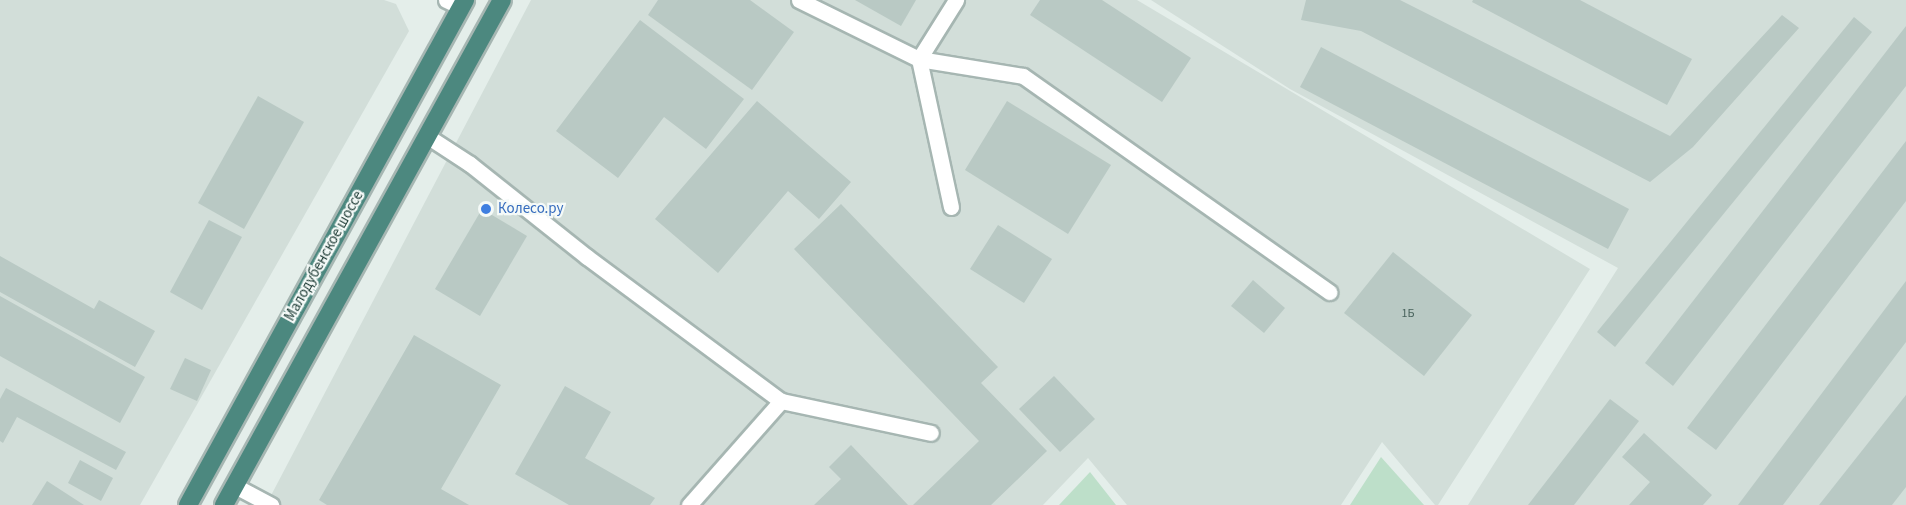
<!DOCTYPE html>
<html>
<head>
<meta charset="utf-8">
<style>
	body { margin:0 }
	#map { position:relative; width:1906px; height:505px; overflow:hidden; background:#e4eeea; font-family:"Source Sans 3",sans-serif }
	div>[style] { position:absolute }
	.built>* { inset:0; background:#d2ded9 }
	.green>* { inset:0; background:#bddfc9 }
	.building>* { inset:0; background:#b9c9c4 }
	.roads { filter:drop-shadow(2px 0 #a6b6b2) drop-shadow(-2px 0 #a6b6b2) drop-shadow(0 2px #a6b6b2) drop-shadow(0 -2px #a6b6b2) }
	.service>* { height:15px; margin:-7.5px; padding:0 7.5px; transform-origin:7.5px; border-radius:7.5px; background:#fff }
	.trunk>* { height:18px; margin:-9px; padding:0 9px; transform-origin:9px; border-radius:9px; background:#4c887f }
	.dots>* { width:16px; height:16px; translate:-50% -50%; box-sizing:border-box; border:3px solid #f5faf8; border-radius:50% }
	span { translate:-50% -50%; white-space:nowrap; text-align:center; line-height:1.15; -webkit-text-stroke:4.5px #f5faf8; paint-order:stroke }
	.number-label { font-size:12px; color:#48625c }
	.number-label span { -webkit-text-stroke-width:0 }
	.shop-label { font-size:15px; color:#366cbe }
	.left { translate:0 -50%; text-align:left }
	.street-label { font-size:15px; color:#23403a }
</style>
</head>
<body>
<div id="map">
	<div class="built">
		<div style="clip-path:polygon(0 0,384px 0,396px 4px,409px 31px,140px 505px,0 505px)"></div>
		<div style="clip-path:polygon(531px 0,1137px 0,1590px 269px,1438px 505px,1435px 505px,1382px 442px,1341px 505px,1127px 505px,1088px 458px,1043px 505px,266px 505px)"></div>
		<div style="clip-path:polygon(1151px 0,1906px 0,1906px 505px,1468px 505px,1618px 268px,1290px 89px)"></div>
	</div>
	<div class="green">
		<div style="clip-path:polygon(1381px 457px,1424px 505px,1350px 505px)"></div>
		<div style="clip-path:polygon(1090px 472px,1116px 505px,1059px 505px)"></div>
	</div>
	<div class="building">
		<div style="clip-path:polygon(658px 0,750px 0,794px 32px,752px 90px,648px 15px)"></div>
		<div style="clip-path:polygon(855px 0,916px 0,901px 26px)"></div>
		<div style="clip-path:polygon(1040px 0,1102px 0,1191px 58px,1162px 102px,1030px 15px)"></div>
		<div style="clip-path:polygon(1306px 0,1400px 0,1670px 136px,1782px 15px,1799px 28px,1693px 147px,1650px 182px,1361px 31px,1301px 20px)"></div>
		<div style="clip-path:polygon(1473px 0,1580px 0,1692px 59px,1667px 105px,1472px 2px)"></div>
		<div style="clip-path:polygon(1854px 17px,1872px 32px,1615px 347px,1597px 332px)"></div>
		<div style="clip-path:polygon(640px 20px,744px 99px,706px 149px,664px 117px,618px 178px,556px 131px)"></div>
		<div style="clip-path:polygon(1906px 26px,1906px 86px,1673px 386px,1645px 363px)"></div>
		<div style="clip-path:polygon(1321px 47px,1629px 209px,1608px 249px,1300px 87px)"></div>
		<div style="clip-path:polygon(258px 96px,304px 122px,244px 229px,198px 203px)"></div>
		<div style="clip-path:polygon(757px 101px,851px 182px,819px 219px,788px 191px,718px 273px,655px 219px)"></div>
		<div style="clip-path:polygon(1007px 101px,1111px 165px,1068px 234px,965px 170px)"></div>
		<div style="clip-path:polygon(1906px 141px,1906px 201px,1716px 450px,1687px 428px)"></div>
		<div style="clip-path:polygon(841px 204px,998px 367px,981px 383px,1047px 451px,991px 505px,913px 505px,979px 441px,794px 249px)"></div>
		<div style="clip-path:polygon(482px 209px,527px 236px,480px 316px,435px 289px)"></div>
		<div style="clip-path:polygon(209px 220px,242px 237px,202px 310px,170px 292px)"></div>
		<div style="clip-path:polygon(998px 225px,1052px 259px,1024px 303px,970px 269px)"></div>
		<div style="clip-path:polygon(1393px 252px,1472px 315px,1424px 376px,1344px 313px)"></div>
		<div style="clip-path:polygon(0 256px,94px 309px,99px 300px,155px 331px,135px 367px,0 292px)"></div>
		<div style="clip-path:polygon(1253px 280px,1285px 308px,1264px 333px,1231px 306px)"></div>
		<div style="clip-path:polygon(1906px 281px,1906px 342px,1783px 505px,1738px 505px)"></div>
		<div style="clip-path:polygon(0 296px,145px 377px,120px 423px,0 356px)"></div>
		<div style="clip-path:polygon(414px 335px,501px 385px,441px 489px,469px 505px,327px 505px,319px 500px)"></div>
		<div style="clip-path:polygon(185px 358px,211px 370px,197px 401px,170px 389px)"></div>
		<div style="clip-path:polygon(1054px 376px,1095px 419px,1060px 452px,1019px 409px)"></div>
		<div style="clip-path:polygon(565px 386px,611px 412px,585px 458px,655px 498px,650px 505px,569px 505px,515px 474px)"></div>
		<div style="clip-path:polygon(6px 388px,126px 452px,116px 470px,17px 417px,3px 443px,0 441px,0 399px)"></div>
		<div style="clip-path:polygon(1906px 395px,1906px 487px,1892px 505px,1819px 505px)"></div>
		<div style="clip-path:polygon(1610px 399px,1639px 421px,1574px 505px,1528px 505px)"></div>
		<div style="clip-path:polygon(1644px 433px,1712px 495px,1703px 505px,1629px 505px,1650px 482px,1622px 457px)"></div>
		<div style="clip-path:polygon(851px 445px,908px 505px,814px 505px,841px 479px,829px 467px)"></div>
		<div style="clip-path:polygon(80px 460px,113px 478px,101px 501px,68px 483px)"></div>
		<div style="clip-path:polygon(47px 481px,84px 505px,32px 505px)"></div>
	</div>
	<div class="roads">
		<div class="service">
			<div style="left:446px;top:0;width:17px;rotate:25deg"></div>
			<div style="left:799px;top:0;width:134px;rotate:26.2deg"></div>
			<div style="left:919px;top:59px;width:105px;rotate:9.3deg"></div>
			<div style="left:1023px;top:76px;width:375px;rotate:35.2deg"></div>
			<div style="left:427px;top:136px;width:51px;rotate:33.1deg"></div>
			<div style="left:470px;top:164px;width:149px;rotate:38.5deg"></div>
			<div style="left:587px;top:257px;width:242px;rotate:36.6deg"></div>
			<div style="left:781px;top:401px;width:153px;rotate:12deg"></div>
			<div style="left:951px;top:207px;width:151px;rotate:-102.2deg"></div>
			<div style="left:919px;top:59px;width:70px;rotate:-57.9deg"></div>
			<div style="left:235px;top:486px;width:41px;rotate:27.8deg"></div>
			<div style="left:689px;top:505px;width:139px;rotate:-48.5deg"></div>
		</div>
		<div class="trunk">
			<div style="left:188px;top:505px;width:576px;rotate:-61.25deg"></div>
			<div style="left:224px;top:505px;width:576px;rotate:-61.17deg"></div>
		</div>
	</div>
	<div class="dots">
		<div style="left:486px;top:209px;background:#3f7fe0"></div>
	</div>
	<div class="number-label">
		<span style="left:1408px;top:314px">1Б</span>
	</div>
	<div class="shop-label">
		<span class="left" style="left:498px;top:209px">Колесо.ру</span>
	</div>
	<div class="street-label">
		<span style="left:324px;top:256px;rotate:-61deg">Малодубенское шоссе</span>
	</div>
</div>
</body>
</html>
